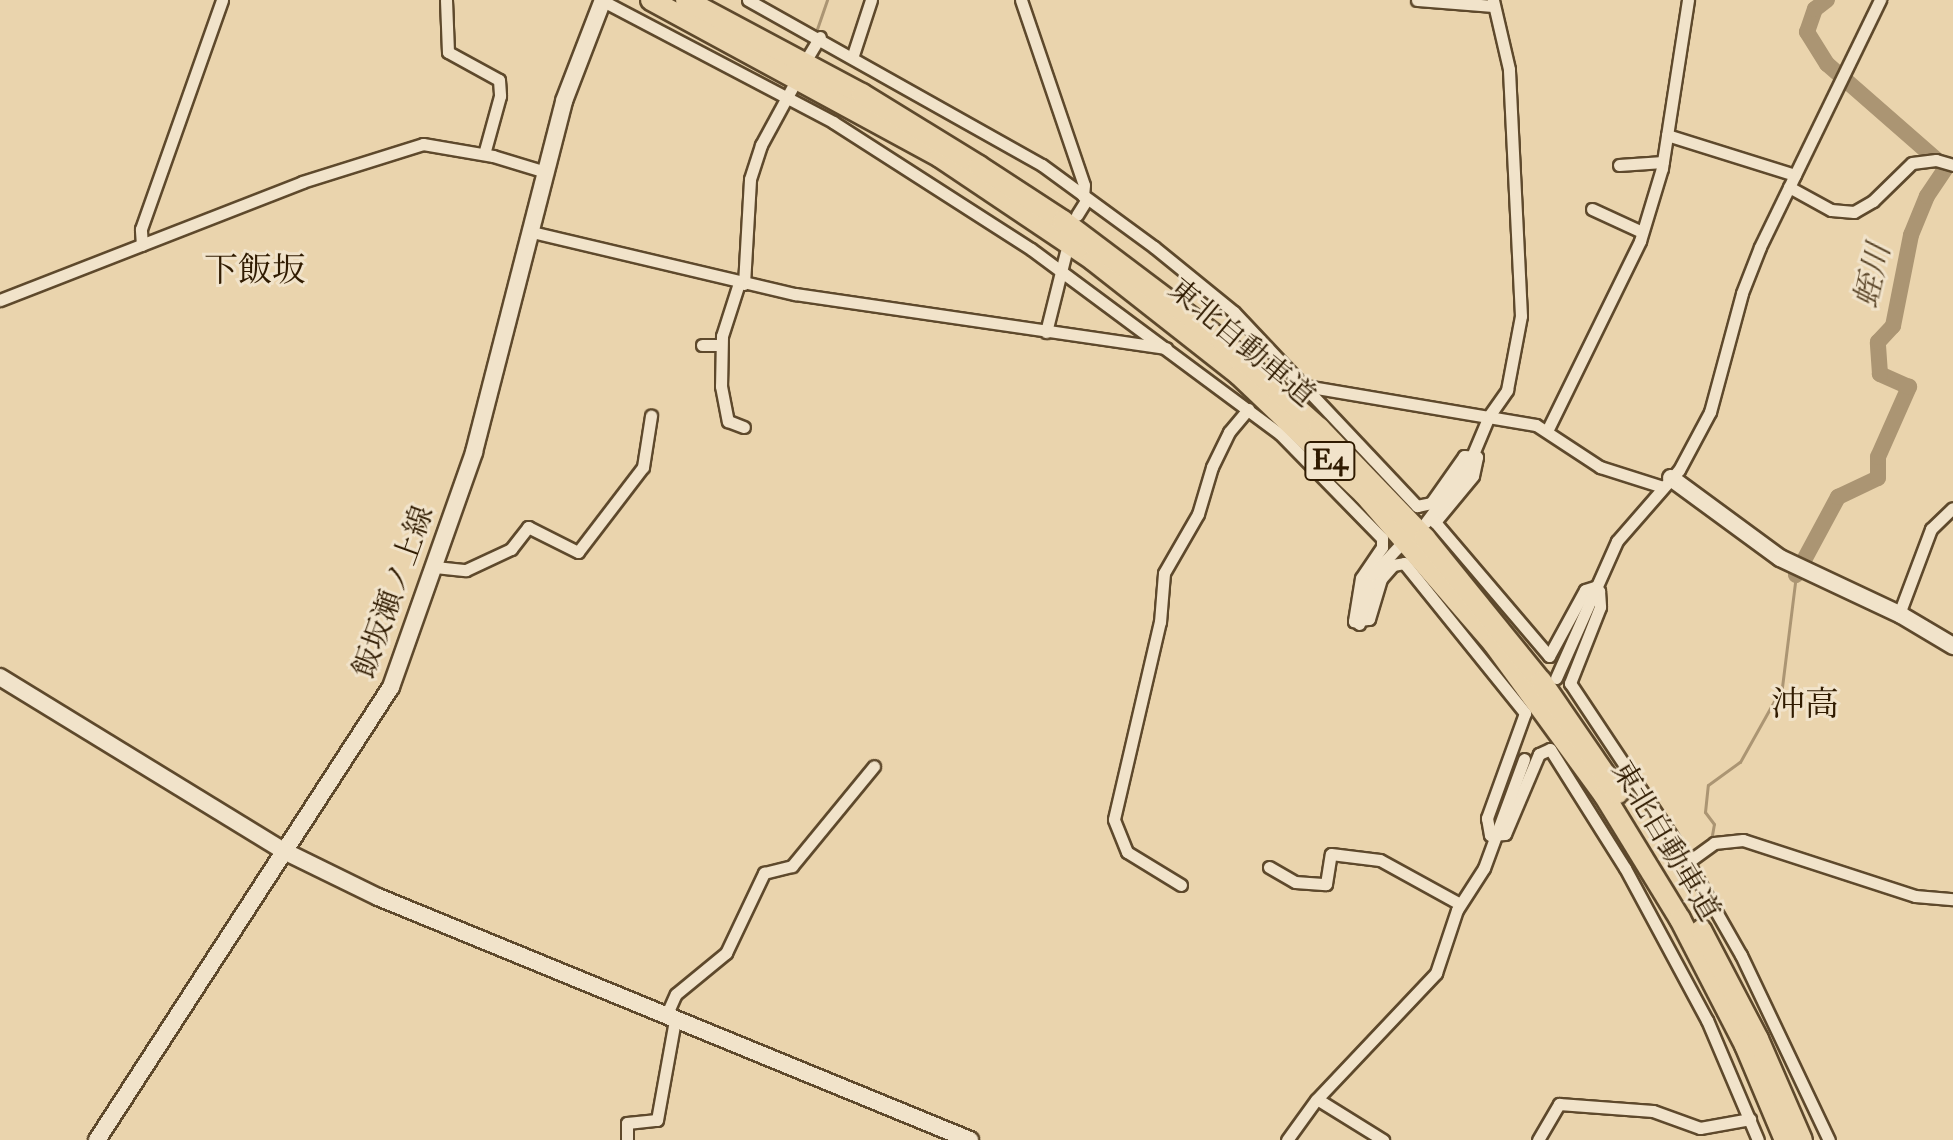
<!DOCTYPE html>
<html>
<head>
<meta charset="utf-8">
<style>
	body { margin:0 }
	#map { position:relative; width:1953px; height:1140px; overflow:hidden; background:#ead4ad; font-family:"IM FELL Double Pica","Noto Serif JP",serif }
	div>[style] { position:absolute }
	.stream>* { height:3px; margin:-1.5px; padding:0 1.5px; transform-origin:1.5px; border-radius:1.5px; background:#ab9573 }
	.river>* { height:16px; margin:-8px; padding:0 8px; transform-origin:8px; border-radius:8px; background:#ab9573 }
	.roads { filter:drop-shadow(2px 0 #5e492c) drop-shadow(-2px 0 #5e492c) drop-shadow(0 2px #5e492c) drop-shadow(0 -2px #5e492c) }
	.street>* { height:11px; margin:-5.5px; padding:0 5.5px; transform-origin:5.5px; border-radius:5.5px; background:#f1e3ca }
	.secondary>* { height:16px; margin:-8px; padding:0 8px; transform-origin:8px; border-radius:8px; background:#f1e3ca }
	.highway>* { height:20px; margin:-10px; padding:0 10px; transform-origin:10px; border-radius:10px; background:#ead4ad }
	span { translate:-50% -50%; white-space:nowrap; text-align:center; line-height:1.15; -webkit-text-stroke:6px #f1e3ca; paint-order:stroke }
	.shield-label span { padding:2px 6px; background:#f1e3ca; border:2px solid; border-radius:6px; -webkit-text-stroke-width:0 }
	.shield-label { font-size:28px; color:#301b01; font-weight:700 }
	.street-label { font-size:30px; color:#301b01 }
	.water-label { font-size:32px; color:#5b4629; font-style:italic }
	.quarter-label { font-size:34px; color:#301b01 }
</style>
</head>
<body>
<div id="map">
	<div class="stream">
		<div style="left:817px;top:29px;width:31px;rotate:-71deg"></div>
		<div style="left:1712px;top:835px;width:11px;rotate:-80deg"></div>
		<div style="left:1714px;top:824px;width:15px;rotate:-127deg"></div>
		<div style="left:1705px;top:812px;width:27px;rotate:-84deg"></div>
		<div style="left:1708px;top:785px;width:39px;rotate:-36deg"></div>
		<div style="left:1740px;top:762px;width:86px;rotate:-60.8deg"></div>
		<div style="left:1782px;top:687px;width:113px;rotate:-82.9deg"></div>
	</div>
	<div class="river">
		<div style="left:1796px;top:575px;width:89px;rotate:-61.7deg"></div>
		<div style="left:1838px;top:497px;width:44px;rotate:-25.4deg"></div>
		<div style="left:1878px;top:478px;width:21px;rotate:-90deg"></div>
		<div style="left:1878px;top:457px;width:77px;rotate:-66.1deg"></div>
		<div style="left:1909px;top:387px;width:32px;rotate:-156deg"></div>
		<div style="left:1880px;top:374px;width:32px;rotate:-94deg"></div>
		<div style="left:1878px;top:342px;width:22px;rotate:-47deg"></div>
		<div style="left:1893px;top:326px;width:93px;rotate:-78.8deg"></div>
		<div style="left:1911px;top:235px;width:42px;rotate:-67.7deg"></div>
		<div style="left:1927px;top:196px;width:34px;rotate:-56deg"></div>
		<div style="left:1946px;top:168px;width:158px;rotate:-138.8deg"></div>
		<div style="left:1827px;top:64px;width:38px;rotate:-122deg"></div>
		<div style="left:1807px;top:32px;width:24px;rotate:-71deg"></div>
		<div style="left:1815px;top:9px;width:15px;rotate:-37deg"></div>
	</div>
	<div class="roads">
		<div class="street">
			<div style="left:446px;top:0;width:52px;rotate:87.8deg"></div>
			<div style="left:448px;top:52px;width:58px;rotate:28.8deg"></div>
			<div style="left:499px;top:80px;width:16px;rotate:86deg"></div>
			<div style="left:500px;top:96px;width:60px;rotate:105.4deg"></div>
			<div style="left:601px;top:0;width:262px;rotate:27.7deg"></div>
			<div style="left:833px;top:122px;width:235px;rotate:32.7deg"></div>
			<div style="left:1031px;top:249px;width:310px;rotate:36.6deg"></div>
			<div style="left:1280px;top:434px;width:146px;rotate:45.6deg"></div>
			<div style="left:1382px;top:538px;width:9px;rotate:90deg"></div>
			<div style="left:1382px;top:547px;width:37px;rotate:124deg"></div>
			<div style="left:1361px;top:578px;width:44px;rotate:99.2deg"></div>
			<div style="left:1354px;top:621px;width:15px;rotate:-8deg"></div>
			<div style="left:1369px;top:619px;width:42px;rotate:-73.3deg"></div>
			<div style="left:1381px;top:579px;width:18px;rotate:-49deg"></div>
			<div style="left:1393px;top:565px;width:11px;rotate:-10deg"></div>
			<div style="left:1404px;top:563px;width:193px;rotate:51.1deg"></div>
			<div style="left:1525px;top:713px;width:112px;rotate:109.9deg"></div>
			<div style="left:1487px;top:818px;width:17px;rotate:80deg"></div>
			<div style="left:1490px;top:835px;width:15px;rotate:-4deg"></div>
			<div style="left:1505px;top:834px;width:87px;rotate:-67deg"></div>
			<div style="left:1539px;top:754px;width:12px;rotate:-24deg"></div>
			<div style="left:1550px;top:749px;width:141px;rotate:57.8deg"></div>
			<div style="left:1625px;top:868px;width:173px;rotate:61.7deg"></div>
			<div style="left:1707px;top:1020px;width:130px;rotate:67deg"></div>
			<div style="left:748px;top:0;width:337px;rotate:29.3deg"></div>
			<div style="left:1042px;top:165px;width:139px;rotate:36.2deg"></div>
			<div style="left:1154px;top:247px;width:103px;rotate:39.1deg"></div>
			<div style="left:1234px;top:312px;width:267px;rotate:46.7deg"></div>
			<div style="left:1417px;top:506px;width:14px;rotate:-12deg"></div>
			<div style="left:1431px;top:503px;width:57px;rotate:-54.9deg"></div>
			<div style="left:1464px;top:456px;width:13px;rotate:4deg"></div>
			<div style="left:1477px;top:457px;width:19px;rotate:102deg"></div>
			<div style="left:1473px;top:476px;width:60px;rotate:129.6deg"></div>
			<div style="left:1435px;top:522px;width:176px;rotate:49.6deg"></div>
			<div style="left:1549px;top:656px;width:75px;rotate:-61.4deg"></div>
			<div style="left:1585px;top:590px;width:10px;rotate:-17deg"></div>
			<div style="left:1595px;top:587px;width:6px;rotate:45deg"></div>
			<div style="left:1599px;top:591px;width:16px;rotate:86deg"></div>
			<div style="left:1600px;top:607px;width:82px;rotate:111.5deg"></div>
			<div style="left:1570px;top:683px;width:201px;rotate:56.4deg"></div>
			<div style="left:1681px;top:850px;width:121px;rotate:60.3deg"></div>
			<div style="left:1741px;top:955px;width:205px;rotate:64.6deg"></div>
			<div style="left:1021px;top:0;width:195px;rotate:71.2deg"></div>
			<div style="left:1084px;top:185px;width:11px;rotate:95deg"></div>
			<div style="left:1417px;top:0;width:77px;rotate:4.5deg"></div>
			<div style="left:809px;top:55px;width:21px;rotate:-59deg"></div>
			<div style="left:853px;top:55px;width:58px;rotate:-71.9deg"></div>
			<div style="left:1667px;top:135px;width:134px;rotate:17.4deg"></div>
			<div style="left:1619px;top:165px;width:44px;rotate:-3.9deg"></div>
			<div style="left:1789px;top:187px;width:48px;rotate:28.7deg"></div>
			<div style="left:1831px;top:210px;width:23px;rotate:5deg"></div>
			<div style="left:1854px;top:212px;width:22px;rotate:-30deg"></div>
			<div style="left:1873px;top:201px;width:54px;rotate:-44.3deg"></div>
			<div style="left:1912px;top:163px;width:24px;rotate:-7deg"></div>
			<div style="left:1936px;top:160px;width:18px;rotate:16deg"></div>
			<div style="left:1592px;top:209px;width:55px;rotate:24.7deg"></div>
			<div style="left:1077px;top:215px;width:19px;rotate:-58deg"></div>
			<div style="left:532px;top:232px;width:270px;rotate:13.3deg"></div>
			<div style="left:795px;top:294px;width:375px;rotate:8.3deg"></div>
			<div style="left:142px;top:245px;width:16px;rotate:-94deg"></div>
			<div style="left:141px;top:229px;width:243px;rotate:-70.5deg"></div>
			<div style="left:739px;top:283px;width:56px;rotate:107.8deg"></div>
			<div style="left:722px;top:336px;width:50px;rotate:91.1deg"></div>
			<div style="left:721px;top:386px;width:36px;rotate:79deg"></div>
			<div style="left:728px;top:421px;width:17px;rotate:21deg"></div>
			<div style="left:744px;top:284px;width:105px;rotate:-86.7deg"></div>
			<div style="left:750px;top:179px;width:36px;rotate:-72deg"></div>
			<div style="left:761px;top:145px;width:65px;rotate:-61.5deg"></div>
			<div style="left:0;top:300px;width:324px;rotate:-21.3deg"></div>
			<div style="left:302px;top:182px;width:127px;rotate:-17.4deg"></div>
			<div style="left:423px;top:144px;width:71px;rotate:9.7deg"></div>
			<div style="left:493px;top:156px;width:55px;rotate:16.8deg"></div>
			<div style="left:1046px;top:332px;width:82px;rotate:-76deg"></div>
			<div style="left:702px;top:345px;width:19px"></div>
			<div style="left:1305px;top:386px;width:234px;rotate:9.6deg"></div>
			<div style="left:1536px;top:425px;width:77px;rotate:33.3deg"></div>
			<div style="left:1600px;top:467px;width:66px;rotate:17.6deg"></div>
			<div style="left:1547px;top:431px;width:212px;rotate:-63.9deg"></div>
			<div style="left:1640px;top:241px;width:76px;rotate:-73.2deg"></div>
			<div style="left:1662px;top:168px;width:170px;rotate:-81.2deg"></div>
			<div style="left:1426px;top:522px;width:70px;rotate:-53.1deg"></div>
			<div style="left:1468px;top:466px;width:54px;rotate:-67.2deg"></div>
			<div style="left:1489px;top:416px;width:32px;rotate:-55deg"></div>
			<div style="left:1507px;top:390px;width:75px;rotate:-79.3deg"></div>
			<div style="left:1521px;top:316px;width:247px;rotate:-92.8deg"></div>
			<div style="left:1509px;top:69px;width:71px;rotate:-103.1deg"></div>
			<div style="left:435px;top:567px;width:31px;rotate:6deg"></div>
			<div style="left:466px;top:570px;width:50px;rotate:-25deg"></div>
			<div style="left:511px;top:549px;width:28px;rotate:-52deg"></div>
			<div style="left:528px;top:527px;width:56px;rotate:26.6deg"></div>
			<div style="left:578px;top:552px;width:107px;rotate:-52.6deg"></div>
			<div style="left:643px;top:467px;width:52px;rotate:-81.1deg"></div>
			<div style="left:1899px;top:614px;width:91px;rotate:-69.4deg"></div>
			<div style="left:1931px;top:529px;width:30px;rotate:-44deg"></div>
			<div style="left:1359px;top:624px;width:51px;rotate:-75.1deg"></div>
			<div style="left:1372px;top:575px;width:40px;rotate:-47deg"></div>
			<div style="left:1556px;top:678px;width:150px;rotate:-66deg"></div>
			<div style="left:1617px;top:541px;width:94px;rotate:-48.9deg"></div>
			<div style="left:1679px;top:470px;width:66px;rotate:-61.9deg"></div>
			<div style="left:1710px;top:412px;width:123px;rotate:-74.9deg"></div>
			<div style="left:1742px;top:293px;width:49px;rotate:-68.6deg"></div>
			<div style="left:1760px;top:247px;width:275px;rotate:-64.1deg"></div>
			<div style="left:1688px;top:862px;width:32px;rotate:-36deg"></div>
			<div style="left:1714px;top:843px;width:29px;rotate:-6deg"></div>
			<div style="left:1743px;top:840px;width:181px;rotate:18deg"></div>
			<div style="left:1915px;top:896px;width:38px;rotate:5deg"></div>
			<div style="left:1269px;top:867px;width:30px;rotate:30deg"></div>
			<div style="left:1295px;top:882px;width:31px;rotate:4deg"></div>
			<div style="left:1326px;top:884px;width:30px;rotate:-81deg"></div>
			<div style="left:1331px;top:854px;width:49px;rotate:7deg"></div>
			<div style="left:1380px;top:860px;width:91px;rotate:28.8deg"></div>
			<div style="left:1181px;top:885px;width:63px;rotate:-148.6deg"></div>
			<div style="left:1127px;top:852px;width:35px;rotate:-112deg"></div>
			<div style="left:1114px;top:819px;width:202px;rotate:-76.9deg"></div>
			<div style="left:1160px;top:622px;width:49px;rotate:-85.3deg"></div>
			<div style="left:1164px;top:573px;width:68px;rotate:-60deg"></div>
			<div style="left:1198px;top:514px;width:49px;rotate:-73.4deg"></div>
			<div style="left:1212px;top:467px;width:39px;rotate:-64deg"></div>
			<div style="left:1229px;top:432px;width:30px;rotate:-50deg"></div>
			<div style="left:666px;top:1016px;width:24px;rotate:-66deg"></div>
			<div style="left:676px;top:994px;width:65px;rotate:-39.4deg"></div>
			<div style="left:726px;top:953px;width:89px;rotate:-64.6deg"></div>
			<div style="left:764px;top:873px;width:29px;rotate:-14deg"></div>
			<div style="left:792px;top:866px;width:129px;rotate:-50.6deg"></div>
			<div style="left:1317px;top:1099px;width:78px;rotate:31.8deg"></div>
			<div style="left:627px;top:1140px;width:17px;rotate:-90deg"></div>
			<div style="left:627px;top:1123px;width:30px;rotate:-6deg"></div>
			<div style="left:657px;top:1120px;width:102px;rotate:-79.8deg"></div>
			<div style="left:1287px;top:1140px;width:49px;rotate:-54.1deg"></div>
			<div style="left:1316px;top:1100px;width:175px;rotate:-46.6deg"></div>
			<div style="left:1436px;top:973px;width:66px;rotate:-71.6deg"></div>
			<div style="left:1457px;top:910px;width:50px;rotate:-57.3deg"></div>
			<div style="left:1484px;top:868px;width:116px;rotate:-69.8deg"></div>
			<div style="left:1538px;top:1140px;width:42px;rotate:-59.7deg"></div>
			<div style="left:1559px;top:1104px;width:94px;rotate:4.3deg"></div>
			<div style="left:1653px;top:1111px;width:50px;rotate:19.9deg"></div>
			<div style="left:1700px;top:1128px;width:51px;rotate:-10.2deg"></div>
		</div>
		<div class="secondary">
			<div style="left:1671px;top:478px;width:135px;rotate:36.3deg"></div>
			<div style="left:1780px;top:558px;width:134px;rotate:25.2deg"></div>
			<div style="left:1901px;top:615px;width:61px;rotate:30.8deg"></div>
			<div style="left:0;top:677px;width:335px;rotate:31.5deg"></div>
			<div style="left:286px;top:852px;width:102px;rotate:26.1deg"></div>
			<div style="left:378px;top:897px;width:640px;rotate:22.32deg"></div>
			<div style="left:97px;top:1140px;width:540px;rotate:-57.02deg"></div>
			<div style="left:391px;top:687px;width:249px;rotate:-70.5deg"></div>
			<div style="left:474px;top:452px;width:362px;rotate:-75.6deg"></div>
			<div style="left:564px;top:101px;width:108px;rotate:-68.9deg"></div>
		</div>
		<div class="highway">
			<div style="left:651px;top:0;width:329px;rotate:28.5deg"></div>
			<div style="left:940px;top:157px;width:184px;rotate:33.9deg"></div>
			<div style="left:1093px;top:260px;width:186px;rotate:38.2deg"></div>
			<div style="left:1239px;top:375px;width:173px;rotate:43.6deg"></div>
			<div style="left:1364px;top:494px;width:197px;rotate:49.1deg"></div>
			<div style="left:1493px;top:643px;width:188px;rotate:53.9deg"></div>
			<div style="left:1604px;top:795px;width:145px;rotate:58.5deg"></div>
			<div style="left:1680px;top:919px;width:142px;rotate:62.7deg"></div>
			<div style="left:1745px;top:1045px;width:103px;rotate:67.2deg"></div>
			<div style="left:686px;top:0;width:200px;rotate:28.1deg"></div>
			<div style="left:862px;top:94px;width:137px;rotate:31.6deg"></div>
			<div style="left:979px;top:166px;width:100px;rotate:33.2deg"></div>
			<div style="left:1063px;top:221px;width:198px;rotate:37deg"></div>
			<div style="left:1221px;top:340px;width:132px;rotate:41.9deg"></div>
			<div style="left:1319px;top:428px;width:153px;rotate:46.1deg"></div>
			<div style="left:1425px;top:538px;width:184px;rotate:51deg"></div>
			<div style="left:1541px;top:681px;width:136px;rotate:55.5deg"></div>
			<div style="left:1701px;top:930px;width:123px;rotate:62.4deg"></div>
			<div style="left:1758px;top:1039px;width:110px;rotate:66.5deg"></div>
		</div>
	</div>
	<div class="shield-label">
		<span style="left:1330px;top:461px">E4</span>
	</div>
	<div class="street-label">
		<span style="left:1241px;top:343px;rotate:40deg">東北自動車道</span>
		<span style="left:394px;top:592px;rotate:-70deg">飯坂瀬ノ上線</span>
		<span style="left:1665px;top:841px;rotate:59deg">東北自動車道</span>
	</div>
	<div class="water-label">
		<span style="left:1873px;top:276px;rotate:-77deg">蛭川</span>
	</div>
	<div class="quarter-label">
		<span style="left:255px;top:271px">下飯坂</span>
		<span style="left:1805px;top:705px">沖高</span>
	</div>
</div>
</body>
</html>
